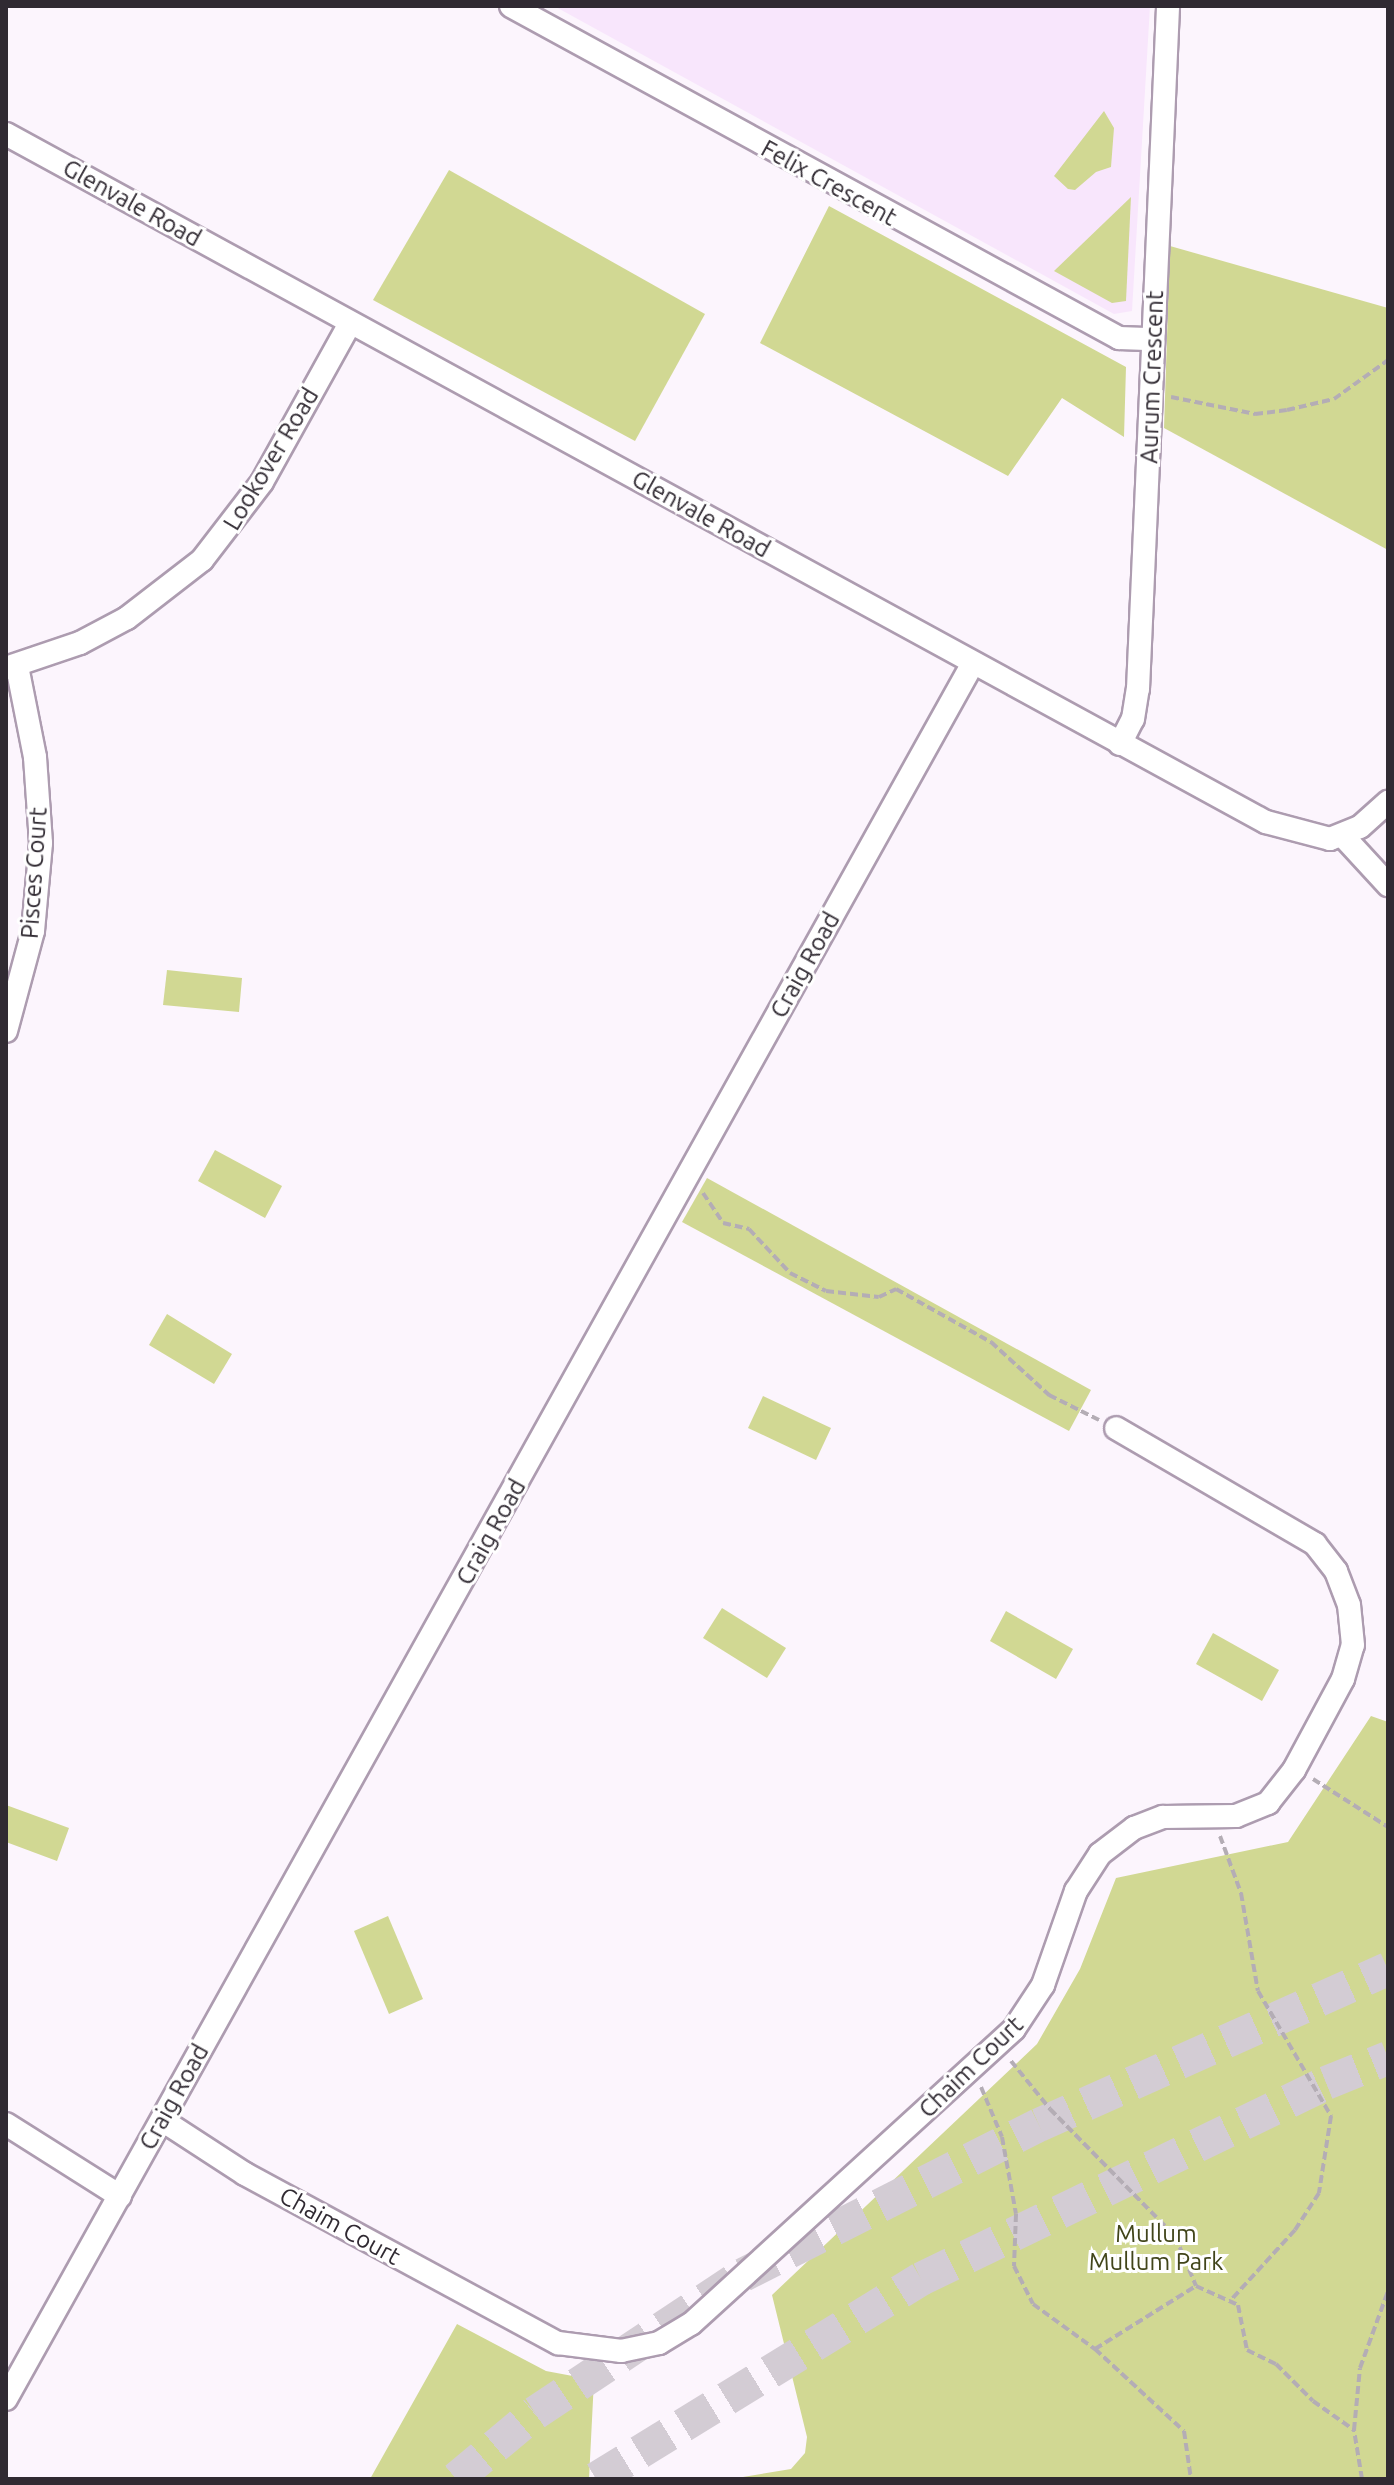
<!DOCTYPE html>
<html>
<head>
<meta charset="utf-8">
<style>
	body { margin:0 }
	#map { position:relative; width:1394px; height:2485px; overflow:hidden; background:#fcf5fd; font-family:Ubuntu,sans-serif }
	div>[style] { position:absolute }
	.built>* { inset:0; background:#f8e6fc }
	.green>* { inset:0; background:#d1d893 }
	.highway-tunnel>* { height:34px; margin-top:-17px; transform-origin:0; background:repeating-linear-gradient(90deg,#d3ccd4 0 34px,transparent 0 51px) }
	.path>* { height:4px; margin-top:-2px; transform-origin:0; background:repeating-linear-gradient(90deg,#b4adb5 0 8px,transparent 0 12px) }
	.roads { filter:drop-shadow(2px 0 #ad9cb0) drop-shadow(-2px 0 #ad9cb0) drop-shadow(0 2px #ad9cb0) drop-shadow(0 -2px #ad9cb0) }
	.minor>* { height:22px; margin:-11px; padding:0 11px; transform-origin:11px; border-radius:11px; background:#fff }
	span { translate:-50% -50%; white-space:nowrap; text-align:center; line-height:1.15; -webkit-text-stroke:6px #fff; paint-order:stroke }
	.street-label { font-size:24px; color:#302a32 }
	.park-label { font-size:24px; color:#41451a }
	.frame { position:absolute; inset:0; border:8px solid #302a32; pointer-events:none }
</style>
</head>
<body>
<div id="map">
	<div class="built">
		<div style="clip-path:polygon(554px 6px,1150px 6px,1132px 311px,1114px 314px)"></div>
	</div>
	<div class="green">
		<div style="clip-path:polygon(1104px 111px,1114px 128px,1111px 167px,1096px 172px,1075px 190px,1068px 189px,1054px 176px)"></div>
		<div style="clip-path:polygon(449px 170px,705px 314px,635px 441px,373px 300px)"></div>
		<div style="clip-path:polygon(1131px 197px,1126px 301px,1112px 303px,1054px 271px)"></div>
		<div style="clip-path:polygon(829px 206px,1126px 367px,1124px 437px,1062px 398px,1008px 476px,760px 343px)"></div>
		<div style="clip-path:polygon(1170px 246px,1388px 308px,1388px 550px,1164px 428px)"></div>
		<div style="clip-path:polygon(167px 970px,242px 978px,239px 1012px,163px 1005px)"></div>
		<div style="clip-path:polygon(215px 1150px,282px 1186px,265px 1218px,198px 1181px)"></div>
		<div style="clip-path:polygon(707px 1178px,1091px 1390px,1069px 1431px,682px 1222px)"></div>
		<div style="clip-path:polygon(167px 1314px,232px 1354px,214px 1384px,149px 1345px)"></div>
		<div style="clip-path:polygon(763px 1396px,831px 1428px,816px 1460px,748px 1428px)"></div>
		<div style="clip-path:polygon(722px 1608px,786px 1648px,767px 1678px,703px 1638px)"></div>
		<div style="clip-path:polygon(1006px 1611px,1073px 1649px,1056px 1679px,990px 1641px)"></div>
		<div style="clip-path:polygon(1213px 1633px,1279px 1670px,1262px 1701px,1196px 1664px)"></div>
		<div style="clip-path:polygon(1371px 1716px,1388px 1722px,1388px 2479px,731px 2479px,791px 2469px,805px 2453px,807px 2437px,772px 2295px,1037px 2044px,1080px 1969px,1116px 1878px,1288px 1842px)"></div>
		<div style="clip-path:polygon(6px 1805px,69px 1828px,57px 1861px,6px 1842px)"></div>
		<div style="clip-path:polygon(388px 1916px,423px 1999px,389px 2014px,354px 1931px)"></div>
		<div style="clip-path:polygon(457px 2324px,546px 2371px,594px 2380px,589px 2479px,370px 2479px)"></div>
	</div>
	<div class="highway-tunnel">
		<div style="left:456px;top:2479px;width:103px;rotate:-39.9deg"></div>
		<div style="left:535px;top:2413px;width:250px;rotate:-33.6deg"></div>
		<div style="left:743px;top:2275px;width:332px;rotate:-26.9deg"></div>
		<div style="left:1039px;top:2125px;width:382px;rotate:-24.1deg"></div>
		<div style="left:596px;top:2479px;width:382px;rotate:-31.6deg"></div>
		<div style="left:921px;top:2279px;width:450px;rotate:-25.8deg"></div>
		<div style="left:1326px;top:2083px;width:67px;rotate:-22deg"></div>
	</div>
	<div class="path">
		<div style="left:1171px;top:397px;width:86px;rotate:11.4deg"></div>
		<div style="left:1255px;top:414px;width:32px;rotate:-7deg"></div>
		<div style="left:1287px;top:410px;width:48px;rotate:-13.2deg"></div>
		<div style="left:1334px;top:399px;width:67px;rotate:-35.8deg"></div>
		<div style="left:703px;top:1193px;width:36px;rotate:56deg"></div>
		<div style="left:723px;top:1223px;width:27px;rotate:13deg"></div>
		<div style="left:749px;top:1229px;width:60px;rotate:47deg"></div>
		<div style="left:790px;top:1273px;width:40px;rotate:26.6deg"></div>
		<div style="left:826px;top:1291px;width:53px;rotate:6.5deg"></div>
		<div style="left:879px;top:1297px;width:19px;rotate:-25deg"></div>
		<div style="left:896px;top:1289px;width:109px;rotate:29.2deg"></div>
		<div style="left:991px;top:1342px;width:79px;rotate:42.4deg"></div>
		<div style="left:1049px;top:1395px;width:56px;rotate:26.6deg"></div>
		<div style="left:1313px;top:1779px;width:89px;rotate:32.6deg"></div>
		<div style="left:1220px;top:1836px;width:61px;rotate:69.8deg"></div>
		<div style="left:1241px;top:1893px;width:99px;rotate:80.2deg"></div>
		<div style="left:1258px;top:1991px;width:145px;rotate:59.7deg"></div>
		<div style="left:1331px;top:2116px;width:78px;rotate:98.9deg"></div>
		<div style="left:1319px;top:2193px;width:44px;rotate:123deg"></div>
		<div style="left:1295px;top:2230px;width:96px;rotate:132.5deg"></div>
		<div style="left:1011px;top:2061px;width:62px;rotate:50.9deg"></div>
		<div style="left:1050px;top:2109px;width:178px;rotate:45.5deg"></div>
		<div style="left:1175px;top:2236px;width:54px;rotate:67.2deg"></div>
		<div style="left:1196px;top:2286px;width:46px;rotate:24.3deg"></div>
		<div style="left:1238px;top:2305px;width:46px;rotate:78.7deg"></div>
		<div style="left:1247px;top:2350px;width:32px;rotate:26deg"></div>
		<div style="left:1276px;top:2364px;width:52px;rotate:45deg"></div>
		<div style="left:1313px;top:2401px;width:50px;rotate:35.3deg"></div>
		<div style="left:981px;top:2087px;width:54px;rotate:67.2deg"></div>
		<div style="left:1002px;top:2137px;width:78px;rotate:79.7deg"></div>
		<div style="left:1016px;top:2214px;width:52px;rotate:92.2deg"></div>
		<div style="left:1014px;top:2266px;width:42px;rotate:63.4deg"></div>
		<div style="left:1033px;top:2304px;width:77px;rotate:36deg"></div>
		<div style="left:1095px;top:2349px;width:121px;rotate:42.7deg"></div>
		<div style="left:1184px;top:2431px;width:49px;rotate:81.7deg"></div>
		<div style="left:1095px;top:2349px;width:119px;rotate:-32deg"></div>
		<div style="left:1362px;top:2479px;width:50px;rotate:-99.3deg"></div>
		<div style="left:1354px;top:2430px;width:62px;rotate:-84.5deg"></div>
		<div style="left:1360px;top:2368px;width:82px;rotate:-70deg"></div>
	</div>
	<div class="roads">
		<div class="minor">
			<div style="left:511px;top:6px;width:693px;rotate:28.64deg"></div>
			<div style="left:1119px;top:338px;width:34px;rotate:2deg"></div>
			<div style="left:6px;top:134px;width:1436px;rotate:28.64deg"></div>
			<div style="left:1266px;top:822px;width:66px;rotate:14.9deg"></div>
			<div style="left:1330px;top:839px;width:32px;rotate:-22deg"></div>
			<div style="left:1360px;top:827px;width:38px;rotate:-42deg"></div>
			<div style="left:6px;top:668px;width:78px;rotate:-18.7deg"></div>
			<div style="left:80px;top:643px;width:53px;rotate:-28deg"></div>
			<div style="left:127px;top:618px;width:95px;rotate:-37.7deg"></div>
			<div style="left:202px;top:560px;width:98px;rotate:-52.4deg"></div>
			<div style="left:262px;top:482px;width:182px;rotate:-61deg"></div>
			<div style="left:1120px;top:744px;width:28px;rotate:-63deg"></div>
			<div style="left:1133px;top:719px;width:30px;rotate:-81deg"></div>
			<div style="left:1138px;top:689px;width:684px;rotate:-87.48deg"></div>
			<div style="left:1343px;top:836px;width:67px;rotate:47.4deg"></div>
			<div style="left:6px;top:1031px;width:104px;rotate:-74.9deg"></div>
			<div style="left:33px;top:931px;width:88px;rotate:-84.8deg"></div>
			<div style="left:41px;top:843px;width:86px;rotate:-94deg"></div>
			<div style="left:35px;top:757px;width:93px;rotate:-101.2deg"></div>
			<div style="left:162px;top:2120px;width:99px;rotate:33deg"></div>
			<div style="left:245px;top:2174px;width:356px;rotate:28.4deg"></div>
			<div style="left:558px;top:2343px;width:64px;rotate:7.2deg"></div>
			<div style="left:621px;top:2351px;width:39px;rotate:-12deg"></div>
			<div style="left:659px;top:2343px;width:37px;rotate:-31deg"></div>
			<div style="left:691px;top:2324px;width:437px;rotate:-42.4deg"></div>
			<div style="left:1014px;top:2029px;width:53px;rotate:-56.6deg"></div>
			<div style="left:1043px;top:1985px;width:100px;rotate:-70.7deg"></div>
			<div style="left:1076px;top:1891px;width:44px;rotate:-57deg"></div>
			<div style="left:1100px;top:1854px;width:43px;rotate:-37.4deg"></div>
			<div style="left:1134px;top:1828px;width:31px;rotate:-21deg"></div>
			<div style="left:1163px;top:1817px;width:73px;rotate:-0.8deg"></div>
			<div style="left:1236px;top:1816px;width:35px;rotate:-22deg"></div>
			<div style="left:1268px;top:1803px;width:42px;rotate:-51.8deg"></div>
			<div style="left:1294px;top:1770px;width:103px;rotate:-61.7deg"></div>
			<div style="left:1343px;top:1679px;width:35px;rotate:-74deg"></div>
			<div style="left:1353px;top:1645px;width:40px;rotate:-95.7deg"></div>
			<div style="left:1349px;top:1605px;width:36px;rotate:-111deg"></div>
			<div style="left:1336px;top:1571px;width:34px;rotate:-128deg"></div>
			<div style="left:1315px;top:1544px;width:230px;rotate:-149.8deg"></div>
			<div style="left:6px;top:2124px;width:135px;rotate:32.3deg"></div>
			<div style="left:6px;top:2399px;width:1987px;rotate:-60.88deg"></div>
		</div>
	</div>
	<div class="street-label">
		<span style="left:829px;top:183px;rotate:29deg">Felix Crescent</span>
		<span style="left:132px;top:203px;rotate:29deg">Glenvale Road</span>
		<span style="left:1152px;top:377px;rotate:-88deg">Aurum Crescent</span>
		<span style="left:271px;top:459px;rotate:-59deg">Lookover Road</span>
		<span style="left:701px;top:514px;rotate:29deg">Glenvale Road</span>
		<span style="left:34px;top:873px;rotate:-86deg">Pisces Court</span>
		<span style="left:805px;top:965px;rotate:-61deg">Craig Road</span>
		<span style="left:491px;top:1532px;rotate:-61deg">Craig Road</span>
		<span style="left:971px;top:2067px;rotate:-44deg">Chaim Court</span>
		<span style="left:174px;top:2097px;rotate:-61deg">Craig Road</span>
		<span style="left:340px;top:2226px;rotate:29deg">Chaim Court</span>
	</div>
	<div class="park-label">
		<span style="left:1156px;top:2248px">Mullum<br>Mullum Park</span>
	</div>
	<div class="frame"></div>
</div>
</body>
</html>
